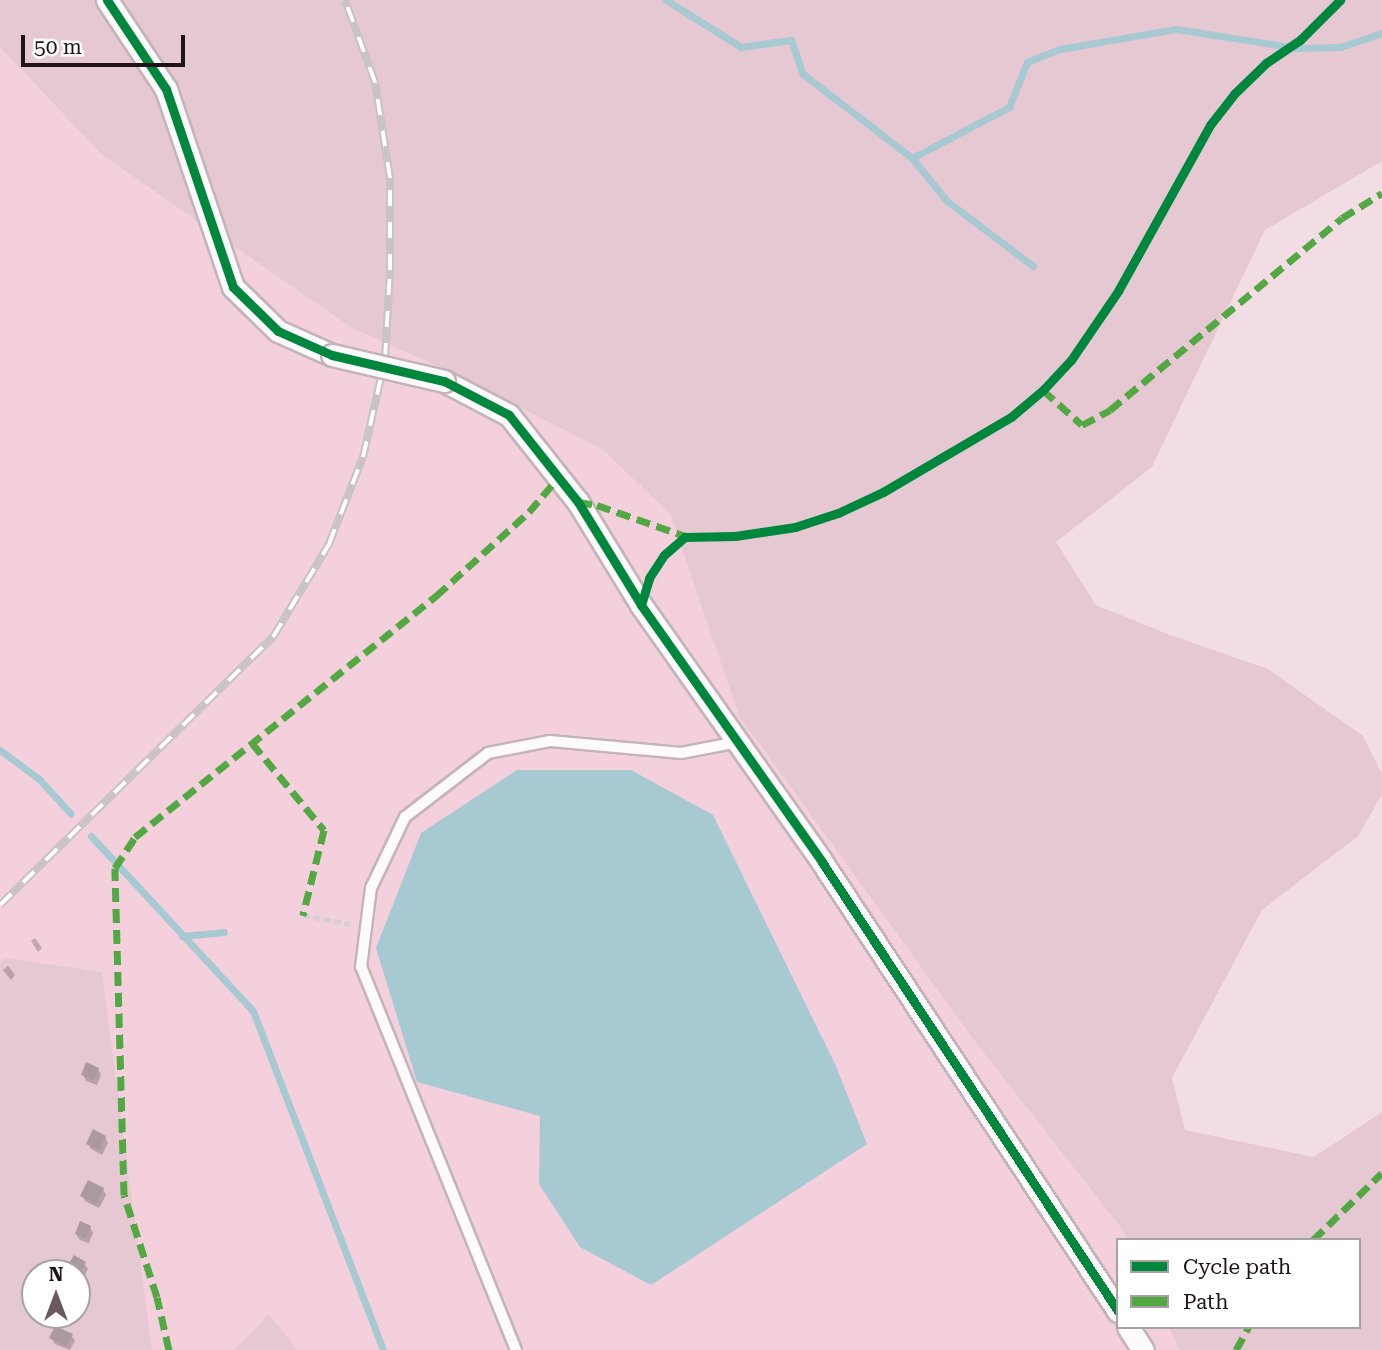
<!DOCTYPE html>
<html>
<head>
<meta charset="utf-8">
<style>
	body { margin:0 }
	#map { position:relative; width:1382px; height:1350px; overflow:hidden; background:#f2dde5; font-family:"Roboto Serif",serif }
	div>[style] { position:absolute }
	.built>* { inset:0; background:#f4d0dd }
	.green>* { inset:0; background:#e6c8d3 }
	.water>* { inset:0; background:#a6c9d2 }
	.shadow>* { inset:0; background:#0003 }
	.stream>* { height:7px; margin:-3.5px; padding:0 3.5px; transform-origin:3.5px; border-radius:3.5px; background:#a6c9d2 }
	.building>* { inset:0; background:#ab99a0 }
	.path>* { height:4.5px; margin-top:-2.25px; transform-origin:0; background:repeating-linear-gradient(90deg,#d6d0d2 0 7px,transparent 0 10.5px) }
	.roads { filter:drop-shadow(2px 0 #c4b4ba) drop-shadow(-2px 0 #c4b4ba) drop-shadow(0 2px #c4b4ba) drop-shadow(0 -2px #c4b4ba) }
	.lane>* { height:10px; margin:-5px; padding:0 5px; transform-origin:5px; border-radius:5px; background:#fdfafb }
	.street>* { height:21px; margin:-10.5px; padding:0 10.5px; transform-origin:10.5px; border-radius:10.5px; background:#fdfafb }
	.rail>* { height:8px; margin-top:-4px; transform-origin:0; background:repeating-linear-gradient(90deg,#fff 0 16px,#c8c3c5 0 32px); box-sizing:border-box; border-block:2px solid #c8c3c5 }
	.bridges { filter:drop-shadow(2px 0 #c4b4ba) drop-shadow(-2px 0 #c4b4ba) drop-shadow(0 2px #c4b4ba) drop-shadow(0 -2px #c4b4ba) }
	.street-bridge>* { height:21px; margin:-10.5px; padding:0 10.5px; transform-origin:10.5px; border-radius:10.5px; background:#fdfafb }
	.quiet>* { height:7px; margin-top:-3.5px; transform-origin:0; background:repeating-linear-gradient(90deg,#52a842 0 14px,transparent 0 21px) }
	.cycleway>* { height:9px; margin:-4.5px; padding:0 4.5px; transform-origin:4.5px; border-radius:4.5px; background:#00873e }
	span { translate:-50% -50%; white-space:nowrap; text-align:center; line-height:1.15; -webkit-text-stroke:7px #fff; paint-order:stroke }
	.legend { position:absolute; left:1116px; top:1238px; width:245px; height:91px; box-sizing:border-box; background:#fff; border:2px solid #a6a1a3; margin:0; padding:9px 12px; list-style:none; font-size:21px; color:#201318 }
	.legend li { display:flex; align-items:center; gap:14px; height:35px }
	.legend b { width:35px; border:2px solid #a6a1a3 }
	.north { position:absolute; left:21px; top:1259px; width:70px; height:70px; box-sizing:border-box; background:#fff; border:2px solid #a6a1a3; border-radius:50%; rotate:0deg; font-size:19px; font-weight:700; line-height:28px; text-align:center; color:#201318 }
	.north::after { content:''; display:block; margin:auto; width:24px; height:32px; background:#6a5a60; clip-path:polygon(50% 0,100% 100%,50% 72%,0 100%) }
	.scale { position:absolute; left:21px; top:35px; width:164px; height:32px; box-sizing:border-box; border:4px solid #201318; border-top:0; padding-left:9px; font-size:21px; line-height:24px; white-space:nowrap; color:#201318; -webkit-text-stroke:5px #fff; paint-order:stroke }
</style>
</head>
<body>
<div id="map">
	<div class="built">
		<div style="clip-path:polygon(0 47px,102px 155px,352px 328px,453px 373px,603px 450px,670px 514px,739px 716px,976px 1043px,1122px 1229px,1127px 1240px,1118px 1240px,1118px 1327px,1169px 1327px,1179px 1350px,152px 1350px,102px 972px,7px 958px,0 963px)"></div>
	</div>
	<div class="green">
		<div style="clip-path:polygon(0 0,1382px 0,1382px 161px,1265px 230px,1152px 467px,1056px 542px,1096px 605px,1170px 635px,1268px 669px,1363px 736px,1382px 774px,1382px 794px,1358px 836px,1262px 910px,1172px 1078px,1185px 1130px,1314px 1157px,1382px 1112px,1382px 1350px,1179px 1350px,1169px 1327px,1359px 1327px,1359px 1240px,1127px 1240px,1122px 1229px,976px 1043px,739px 716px,670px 514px,603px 450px,453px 373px,352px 328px,102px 155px,0 47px)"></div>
		<div style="clip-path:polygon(evenodd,7px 958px,102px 972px,152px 1350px,0 1350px,0 963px,7px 958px,35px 1273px,77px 1273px,77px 1315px,35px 1315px,35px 1273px)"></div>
		<div style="clip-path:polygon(269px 1314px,297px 1350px,234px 1350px)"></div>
	</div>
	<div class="water">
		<div style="clip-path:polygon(517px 770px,631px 770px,713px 815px,835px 1064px,867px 1144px,651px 1285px,580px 1247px,539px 1184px,540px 1116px,417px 1082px,376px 948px,421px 833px)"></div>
	</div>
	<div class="shadow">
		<div style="clip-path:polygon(35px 938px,42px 948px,38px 952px,31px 941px)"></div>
		<div style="clip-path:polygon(8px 966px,15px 975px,11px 980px,3px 970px)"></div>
		<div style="clip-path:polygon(98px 1069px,101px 1075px,97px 1085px,86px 1081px,83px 1075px)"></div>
		<div style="clip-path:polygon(105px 1137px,108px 1143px,102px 1155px,91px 1149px,88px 1144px)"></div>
		<div style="clip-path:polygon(103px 1189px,106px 1195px,99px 1208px,85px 1201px,82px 1195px)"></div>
		<div style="clip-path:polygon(90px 1227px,93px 1233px,89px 1243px,80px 1240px,76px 1234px)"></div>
		<div style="clip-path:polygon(85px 1264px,88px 1269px,81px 1282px,77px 1280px,77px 1273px,67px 1270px)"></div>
		<div style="clip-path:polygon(77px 1298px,82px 1305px,78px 1315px,77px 1315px)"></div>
		<div style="clip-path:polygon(71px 1335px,75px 1341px,70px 1350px,55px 1344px,51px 1338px)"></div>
	</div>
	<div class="stream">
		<div style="left:666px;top:0;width:89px;rotate:32.1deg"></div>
		<div style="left:741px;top:47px;width:50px;rotate:-8deg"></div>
		<div style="left:791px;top:40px;width:36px;rotate:71deg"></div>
		<div style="left:803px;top:74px;width:138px;rotate:37.6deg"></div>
		<div style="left:912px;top:158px;width:110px;rotate:-27.7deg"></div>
		<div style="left:1009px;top:107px;width:48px;rotate:-68.2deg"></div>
		<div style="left:1027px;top:62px;width:35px;rotate:-22deg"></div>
		<div style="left:1060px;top:49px;width:118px;rotate:-9.8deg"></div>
		<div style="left:1176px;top:29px;width:122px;rotate:8.9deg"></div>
		<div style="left:1297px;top:48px;width:43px;rotate:-1.3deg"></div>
		<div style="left:1340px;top:47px;width:44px;rotate:-18.4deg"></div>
		<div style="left:912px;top:158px;width:55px;rotate:50.9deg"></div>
		<div style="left:947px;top:201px;width:108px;rotate:37.1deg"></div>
		<div style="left:0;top:750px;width:49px;rotate:36.6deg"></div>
		<div style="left:39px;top:779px;width:47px;rotate:47.6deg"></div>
		<div style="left:91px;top:836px;width:238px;rotate:47.2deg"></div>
		<div style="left:253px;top:1011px;width:363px;rotate:69deg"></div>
		<div style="left:182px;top:936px;width:42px;rotate:-5.4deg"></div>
	</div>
	<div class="building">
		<div style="clip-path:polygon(86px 1062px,99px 1068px,94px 1080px,81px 1075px)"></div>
		<div style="clip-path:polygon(93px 1129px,106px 1136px,99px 1150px,86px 1144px)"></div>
		<div style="clip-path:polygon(88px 1180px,104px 1188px,96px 1204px,80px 1196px)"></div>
		<div style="clip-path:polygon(80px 1221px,91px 1226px,86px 1238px,75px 1234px)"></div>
		<div style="clip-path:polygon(74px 1255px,86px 1262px,77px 1279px,77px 1273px,65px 1270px)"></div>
		<div style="clip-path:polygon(55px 1326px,73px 1334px,67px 1346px,49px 1338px)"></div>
	</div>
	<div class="path">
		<div style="left:303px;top:915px;width:49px;rotate:10.6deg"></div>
	</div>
	<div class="roads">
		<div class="lane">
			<div style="left:516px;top:1350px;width:413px;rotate:-112deg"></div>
			<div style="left:361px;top:967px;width:80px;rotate:-82.8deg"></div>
			<div style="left:371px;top:888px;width:79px;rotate:-64.4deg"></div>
			<div style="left:405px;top:817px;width:105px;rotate:-37.6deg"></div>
			<div style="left:488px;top:753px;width:63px;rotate:-11deg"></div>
			<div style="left:550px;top:741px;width:132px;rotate:5.2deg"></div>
			<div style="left:681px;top:753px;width:58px;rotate:-10.9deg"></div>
		</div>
		<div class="street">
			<div style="left:107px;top:0;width:107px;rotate:56.5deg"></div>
			<div style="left:166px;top:89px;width:209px;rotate:71.3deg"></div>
			<div style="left:233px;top:287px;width:63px;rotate:44.4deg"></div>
			<div style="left:278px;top:331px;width:59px;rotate:24deg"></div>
			<div style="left:444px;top:381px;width:73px;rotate:27.6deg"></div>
			<div style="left:509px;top:415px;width:111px;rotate:51.6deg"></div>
			<div style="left:578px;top:502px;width:121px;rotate:58.5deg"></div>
			<div style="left:641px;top:605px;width:314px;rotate:54.8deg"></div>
			<div style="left:822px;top:862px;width:538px;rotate:56.61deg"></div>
			<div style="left:1128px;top:1327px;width:27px;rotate:57deg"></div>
		</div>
	</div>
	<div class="rail">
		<div style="left:0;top:905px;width:383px;rotate:-44.5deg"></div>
		<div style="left:273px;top:637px;width:109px;rotate:-58.9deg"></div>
		<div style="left:329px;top:544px;width:93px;rotate:-68.7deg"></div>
		<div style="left:363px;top:457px;width:100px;rotate:-77.3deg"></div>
		<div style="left:385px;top:359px;width:89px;rotate:-86.8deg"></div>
		<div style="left:390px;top:270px;width:92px;rotate:-90deg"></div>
		<div style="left:390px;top:178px;width:97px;rotate:-98.9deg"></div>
		<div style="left:375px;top:82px;width:87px;rotate:-110.1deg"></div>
	</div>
	<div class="bridges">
		<div class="street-bridge">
			<div style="left:332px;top:355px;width:115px;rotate:13.1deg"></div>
		</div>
	</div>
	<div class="quiet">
		<div style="left:1043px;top:390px;width:52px;rotate:41.9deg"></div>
		<div style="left:1082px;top:425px;width:32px;rotate:-28deg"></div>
		<div style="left:1110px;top:410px;width:301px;rotate:-39.6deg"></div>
		<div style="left:1342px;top:218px;width:47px;rotate:-32deg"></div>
		<div style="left:578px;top:502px;width:19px;rotate:9deg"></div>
		<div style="left:597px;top:505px;width:96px;rotate:19.4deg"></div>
		<div style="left:252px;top:743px;width:113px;rotate:50.4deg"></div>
		<div style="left:324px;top:830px;width:88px;rotate:103.9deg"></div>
		<div style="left:1313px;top:1240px;width:96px;rotate:-44.2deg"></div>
		<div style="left:169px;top:1350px;width:54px;rotate:-102.8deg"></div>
		<div style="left:157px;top:1297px;width:107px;rotate:-107.9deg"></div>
		<div style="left:124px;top:1195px;width:327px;rotate:-91.6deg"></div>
		<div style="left:115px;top:868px;width:37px;rotate:-57deg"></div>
		<div style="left:135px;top:837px;width:386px;rotate:-38.7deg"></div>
		<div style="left:436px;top:596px;width:125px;rotate:-42.1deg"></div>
		<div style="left:529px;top:512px;width:45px;rotate:-49.5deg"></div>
		<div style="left:1236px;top:1350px;width:26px;rotate:-61deg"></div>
	</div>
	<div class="cycleway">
		<div style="left:107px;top:0;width:107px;rotate:56.5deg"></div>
		<div style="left:166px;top:89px;width:209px;rotate:71.3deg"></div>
		<div style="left:233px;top:287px;width:63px;rotate:44.4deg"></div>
		<div style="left:278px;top:331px;width:59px;rotate:24deg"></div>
		<div style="left:332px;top:355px;width:115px;rotate:13.1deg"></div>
		<div style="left:444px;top:381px;width:73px;rotate:27.6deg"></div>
		<div style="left:509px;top:415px;width:111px;rotate:51.6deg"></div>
		<div style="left:578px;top:502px;width:121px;rotate:58.5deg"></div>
		<div style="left:641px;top:605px;width:314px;rotate:54.8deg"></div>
		<div style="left:822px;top:862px;width:538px;rotate:56.61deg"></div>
		<div style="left:641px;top:605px;width:28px;rotate:-73deg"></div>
		<div style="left:649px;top:578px;width:27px;rotate:-57deg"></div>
		<div style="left:664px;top:555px;width:28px;rotate:-41deg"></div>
		<div style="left:685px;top:537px;width:50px;rotate:-1.1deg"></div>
		<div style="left:735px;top:536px;width:61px;rotate:-8.5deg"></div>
		<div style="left:795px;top:527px;width:45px;rotate:-18deg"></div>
		<div style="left:838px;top:513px;width:50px;rotate:-25deg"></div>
		<div style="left:883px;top:492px;width:148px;rotate:-30.4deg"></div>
		<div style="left:1011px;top:417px;width:42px;rotate:-40.2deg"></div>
		<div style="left:1043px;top:390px;width:41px;rotate:-47deg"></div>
		<div style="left:1071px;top:360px;width:83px;rotate:-55.7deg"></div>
		<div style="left:1118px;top:291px;width:190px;rotate:-61deg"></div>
		<div style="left:1210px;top:125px;width:39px;rotate:-52deg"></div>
		<div style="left:1234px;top:94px;width:45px;rotate:-44.1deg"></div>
		<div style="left:1266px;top:63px;width:41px;rotate:-34.1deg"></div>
		<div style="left:1300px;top:40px;width:57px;rotate:-45deg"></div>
	</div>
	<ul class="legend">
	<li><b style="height:9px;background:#00873e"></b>Cycle path</li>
	<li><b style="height:9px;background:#52a842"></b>Path</li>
	</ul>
	<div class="north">N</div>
	<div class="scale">50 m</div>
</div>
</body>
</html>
